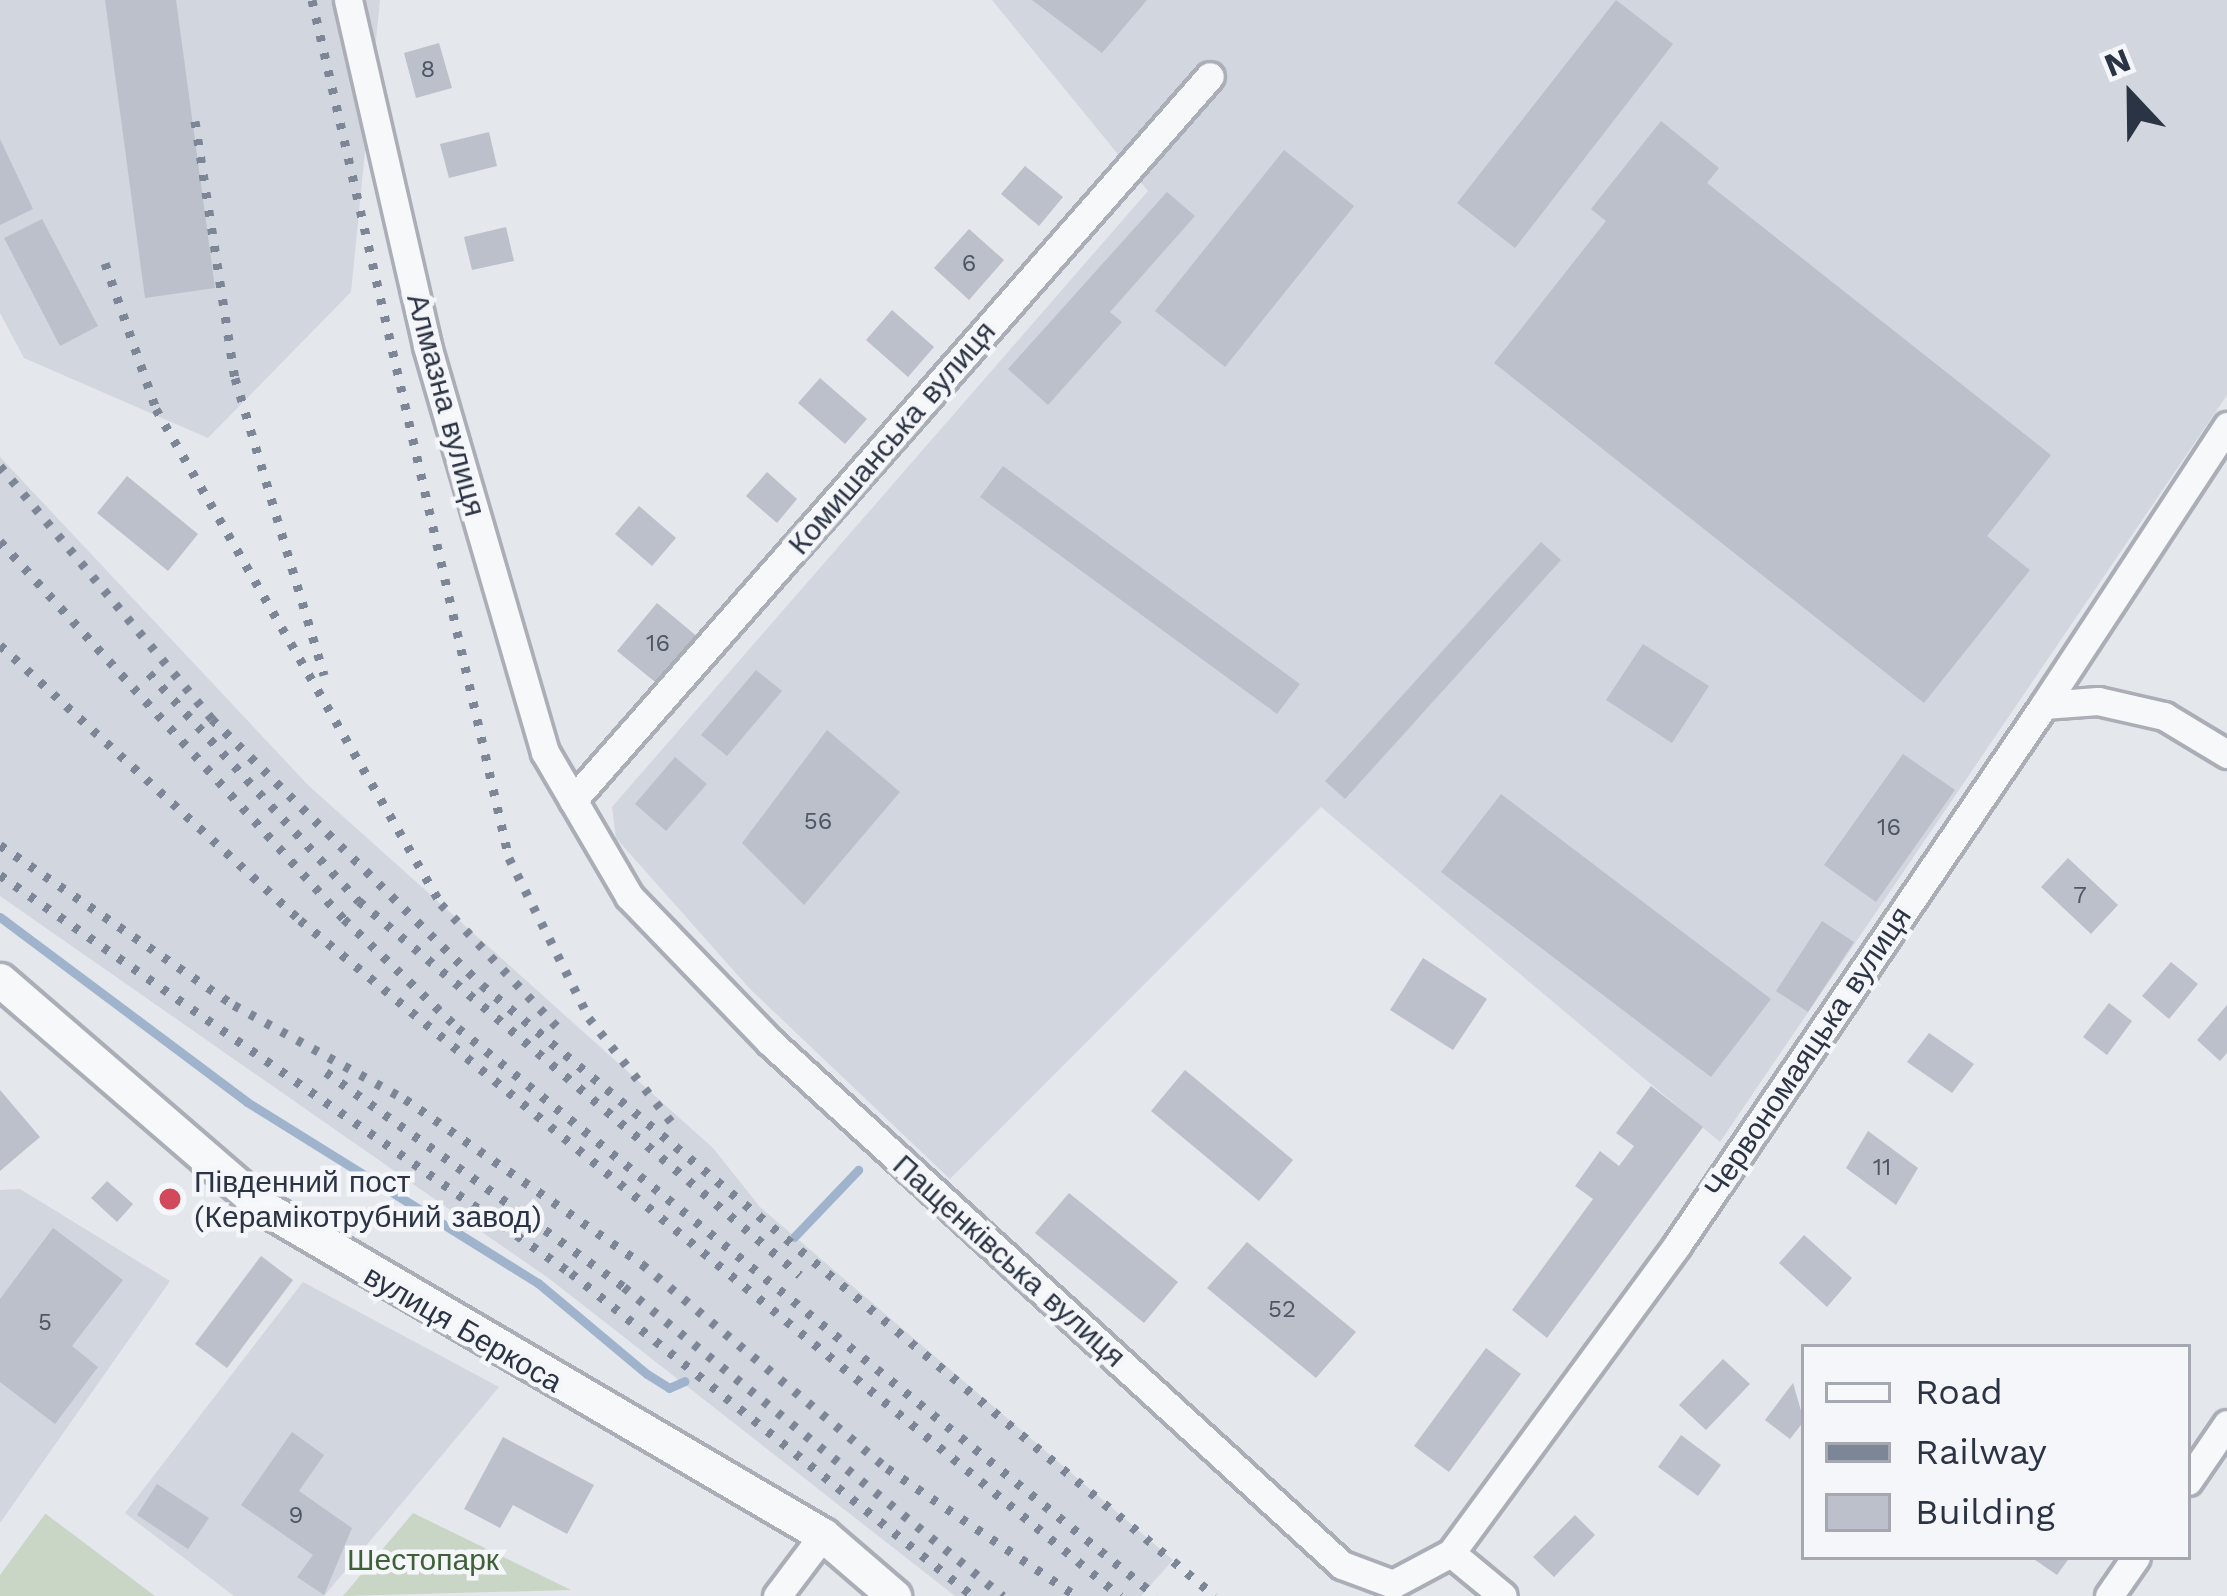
<!DOCTYPE html>
<html>
<head>
<meta charset="utf-8">
<style>
	body { margin:0 }
	#map { position:relative; width:2227px; height:1596px; overflow:hidden; background:#e4e7ec; font-family:"Work Sans",sans-serif }
	div>[style] { position:absolute }
	.built>* { inset:0; background:#d2d6de }
	.green>* { inset:0; background:#c9d6c5 }
	.stream>* { height:9px; margin:-4.5px; padding:0 4.5px; transform-origin:4.5px; border-radius:4.5px; background:#9fb4cc }
	.building>* { inset:0; background:#bbc0ca }
	.roads { filter:drop-shadow(3px 0 #a9aeb7) drop-shadow(-3px 0 #a9aeb7) drop-shadow(0 3px #a9aeb7) drop-shadow(0 -3px #a9aeb7) }
	.minor>* { height:27px; margin:-13.5px; padding:0 13.5px; transform-origin:13.5px; border-radius:13.5px; background:#f7f8fa }
	.tertiary>* { height:33px; margin:-16.5px; padding:0 16.5px; transform-origin:16.5px; border-radius:16.5px; background:#f7f8fa }
	.rail>* { height:9px; margin-top:-4.5px; transform-origin:0; background:repeating-linear-gradient(90deg,#7d8696 0 6px,transparent 0 18px) }
	.dots>* { width:33px; height:33px; translate:-50% -50%; box-sizing:border-box; border:6px solid #f4f6f9; border-radius:50% }
	span { translate:-50% -50%; white-space:nowrap; text-align:center; line-height:1.15; -webkit-text-stroke:9px #f4f6f9; paint-order:stroke }
	.number-label { font-size:24px; color:#4f5766 }
	.number-label span { -webkit-text-stroke-width:0 }
	.street-label { font-size:30px; color:#2b3445 }
	.poi-label { font-size:30px; color:#2b3445 }
	.left { translate:0 -50%; text-align:left }
	.park-label { font-size:30px; color:#3f6138 }
	.legend { position:absolute; left:1801px; top:1344px; width:390px; height:216px; box-sizing:border-box; background:#f4f6f9; border:3px solid #a4a8b1; margin:0; padding:15px 21px; list-style:none; font-size:36px; color:#2b3445 }
	.legend li { display:flex; align-items:center; gap:24px; height:60px }
	.legend b { width:60px; border:3px solid #a4a8b1 }
	.north { position:absolute; left:2071px; top:36px; width:120px; height:120px; -webkit-text-stroke:9px #f4f6f9; paint-order:stroke; rotate:338deg; font-size:33px; font-weight:700; line-height:48px; text-align:center; color:#2b3445 }
	.north::after { content:''; display:block; margin:auto; width:42px; height:54px; background:#2b3445; clip-path:polygon(50% 0,100% 100%,50% 72%,0 100%) }
</style>
</head>
<body>
<div id="map">
	<div class="built">
		<div style="clip-path:polygon(0 0,380px 0,351px 292px,208px 438px,24px 358px,0 313px)"></div>
		<div style="clip-path:polygon(992px 0,2227px 0,2227px 395px,1720px 1142px,1321px 807px,950px 1179px,750px 989px,616px 838px,612px 807px,1148px 191px)"></div>
		<div style="clip-path:polygon(0 457px,308px 785px,713px 1148px,760px 1207px,1173px 1560px,1141px 1596px,955px 1596px,551px 1280px,0 896px)"></div>
		<div style="clip-path:polygon(20px 1189px,170px 1281px,0 1523px,0 1190px)"></div>
		<div style="clip-path:polygon(303px 1282px,499px 1387px,324px 1596px,234px 1596px,125px 1513px)"></div>
	</div>
	<div class="green">
		<div style="clip-path:polygon(413px 1513px,571px 1590px,343px 1596px)"></div>
		<div style="clip-path:polygon(45px 1514px,46px 1514px,155px 1596px,0 1596px,0 1575px)"></div>
	</div>
	<div class="stream">
		<div style="left:0;top:917px;width:309px;rotate:36.8deg"></div>
		<div style="left:247px;top:1102px;width:343px;rotate:31.9deg"></div>
		<div style="left:538px;top:1283px;width:142px;rotate:39.9deg"></div>
		<div style="left:647px;top:1374px;width:26px;rotate:32deg"></div>
		<div style="left:669px;top:1388px;width:17px;rotate:-24deg"></div>
		<div style="left:794px;top:1237px;width:93px;rotate:-46.3deg"></div>
	</div>
	<div class="building">
		<div style="clip-path:polygon(105px 0,176px 0,215px 288px,145px 298px)"></div>
		<div style="clip-path:polygon(1032px 0,1147px 0,1102px 53px)"></div>
		<div style="clip-path:polygon(1616px 0,1673px 44px,1515px 248px,1457px 203px)"></div>
		<div style="clip-path:polygon(439px 43px,452px 88px,416px 98px,404px 53px)"></div>
		<div style="clip-path:polygon(1661px 121px,1719px 168px,1707px 183px,2051px 455px,1987px 536px,2030px 570px,1924px 703px,1494px 363px,1606px 221px,1591px 209px)"></div>
		<div style="clip-path:polygon(489px 132px,497px 166px,449px 178px,440px 144px)"></div>
		<div style="clip-path:polygon(0 139px,33px 209px,0 225px)"></div>
		<div style="clip-path:polygon(1284px 150px,1354px 206px,1225px 367px,1155px 311px)"></div>
		<div style="clip-path:polygon(1025px 166px,1063px 197px,1039px 226px,1001px 194px)"></div>
		<div style="clip-path:polygon(1167px 192px,1195px 216px,1110px 312px,1122px 322px,1048px 405px,1008px 369px)"></div>
		<div style="clip-path:polygon(42px 219px,98px 326px,60px 346px,4px 238px)"></div>
		<div style="clip-path:polygon(506px 227px,514px 261px,472px 270px,464px 237px)"></div>
		<div style="clip-path:polygon(969px 229px,1004px 260px,969px 300px,934px 268px)"></div>
		<div style="clip-path:polygon(892px 310px,934px 347px,908px 377px,866px 340px)"></div>
		<div style="clip-path:polygon(820px 378px,867px 419px,845px 444px,798px 403px)"></div>
		<div style="clip-path:polygon(1003px 466px,1300px 684px,1277px 714px,980px 497px)"></div>
		<div style="clip-path:polygon(767px 472px,797px 499px,777px 523px,746px 496px)"></div>
		<div style="clip-path:polygon(127px 476px,198px 534px,168px 571px,97px 513px)"></div>
		<div style="clip-path:polygon(639px 506px,676px 538px,652px 566px,615px 534px)"></div>
		<div style="clip-path:polygon(1541px 542px,1561px 560px,1345px 799px,1325px 781px)"></div>
		<div style="clip-path:polygon(657px 603px,699px 638px,660px 686px,617px 651px)"></div>
		<div style="clip-path:polygon(1643px 644px,1709px 686px,1672px 743px,1606px 700px)"></div>
		<div style="clip-path:polygon(756px 670px,782px 691px,727px 756px,701px 735px)"></div>
		<div style="clip-path:polygon(827px 730px,900px 792px,804px 905px,742px 843px)"></div>
		<div style="clip-path:polygon(1903px 754px,1955px 790px,1876px 902px,1824px 865px)"></div>
		<div style="clip-path:polygon(675px 757px,707px 784px,666px 831px,635px 804px)"></div>
		<div style="clip-path:polygon(1501px 794px,1771px 999px,1711px 1077px,1441px 872px)"></div>
		<div style="clip-path:polygon(2068px 858px,2118px 905px,2091px 934px,2041px 887px)"></div>
		<div style="clip-path:polygon(1822px 921px,1854px 942px,1808px 1012px,1776px 991px)"></div>
		<div style="clip-path:polygon(1423px 958px,1487px 999px,1453px 1050px,1390px 1010px)"></div>
		<div style="clip-path:polygon(2171px 962px,2198px 984px,2169px 1019px,2142px 996px)"></div>
		<div style="clip-path:polygon(2109px 1003px,2132px 1021px,2107px 1055px,2083px 1037px)"></div>
		<div style="clip-path:polygon(2227px 1005px,2227px 1053px,2220px 1061px,2197px 1040px)"></div>
		<div style="clip-path:polygon(1929px 1033px,1974px 1064px,1952px 1093px,1907px 1062px)"></div>
		<div style="clip-path:polygon(1185px 1070px,1293px 1160px,1259px 1201px,1151px 1111px)"></div>
		<div style="clip-path:polygon(1651px 1086px,1703px 1127px,1547px 1338px,1512px 1310px,1593px 1199px,1575px 1186px,1600px 1151px,1619px 1166px,1634px 1146px,1616px 1133px)"></div>
		<div style="clip-path:polygon(0 1090px,40px 1137px,0 1171px)"></div>
		<div style="clip-path:polygon(1868px 1131px,1918px 1168px,1896px 1205px,1846px 1168px)"></div>
		<div style="clip-path:polygon(107px 1181px,133px 1204px,117px 1222px,91px 1198px)"></div>
		<div style="clip-path:polygon(1069px 1193px,1178px 1282px,1144px 1323px,1035px 1233px)"></div>
		<div style="clip-path:polygon(53px 1228px,123px 1280px,72px 1346px,98px 1367px,55px 1424px,0 1382px,0 1299px)"></div>
		<div style="clip-path:polygon(1804px 1235px,1852px 1278px,1827px 1307px,1779px 1263px)"></div>
		<div style="clip-path:polygon(1247px 1242px,1356px 1332px,1316px 1378px,1207px 1288px)"></div>
		<div style="clip-path:polygon(261px 1256px,293px 1280px,227px 1368px,195px 1344px)"></div>
		<div style="clip-path:polygon(1486px 1348px,1521px 1374px,1449px 1472px,1414px 1446px)"></div>
		<div style="clip-path:polygon(1723px 1359px,1750px 1384px,1706px 1430px,1679px 1405px)"></div>
		<div style="clip-path:polygon(1793px 1383px,1804px 1421px,1790px 1439px,1765px 1420px)"></div>
		<div style="clip-path:polygon(292px 1432px,324px 1455px,299px 1491px,352px 1528px,324px 1595px,297px 1577px,313px 1555px,241px 1505px)"></div>
		<div style="clip-path:polygon(1681px 1435px,1721px 1465px,1698px 1496px,1658px 1467px)"></div>
		<div style="clip-path:polygon(503px 1437px,594px 1485px,567px 1534px,513px 1505px,500px 1528px,464px 1509px)"></div>
		<div style="clip-path:polygon(157px 1484px,209px 1518px,188px 1549px,137px 1515px)"></div>
		<div style="clip-path:polygon(1575px 1515px,1595px 1535px,1554px 1577px,1533px 1557px)"></div>
		<div style="clip-path:polygon(2031px 1557px,2070px 1557px,2057px 1575px)"></div>
	</div>
	<div class="roads">
		<div class="minor">
			<div style="left:348px;top:0;width:355px;rotate:77.1deg"></div>
			<div style="left:427px;top:346px;width:423px;rotate:73.8deg"></div>
			<div style="left:545px;top:752px;width:167px;rotate:59.7deg"></div>
			<div style="left:629px;top:896px;width:203px;rotate:46deg"></div>
			<div style="left:770px;top:1042px;width:775px;rotate:42.44deg"></div>
			<div style="left:1342px;top:1565px;width:54px;rotate:20.4deg"></div>
			<div style="left:1393px;top:1584px;width:66px;rotate:-28.1deg"></div>
			<div style="left:1451px;top:1553px;width:67px;rotate:39.6deg"></div>
			<div style="left:2044px;top:705px;width:334px;rotate:-56.7deg"></div>
			<div style="left:573px;top:800px;width:964px;rotate:-48.66deg"></div>
			<div style="left:2188px;top:1481px;width:69px;rotate:-55.6deg"></div>
			<div style="left:1451px;top:1553px;width:382px;rotate:-53.7deg"></div>
			<div style="left:1677px;top:1245px;width:653px;rotate:-55.8deg"></div>
			<div style="left:2044px;top:705px;width:54px;rotate:-4.2deg"></div>
			<div style="left:2098px;top:701px;width:68px;rotate:12.8deg"></div>
			<div style="left:2164px;top:716px;width:74px;rotate:31.1deg"></div>
			<div style="left:777px;top:1596px;width:76px;rotate:-53deg"></div>
			<div style="left:2109px;top:1596px;width:47px;rotate:-55.3deg"></div>
		</div>
		<div class="tertiary">
			<div style="left:0;top:980px;width:347px;rotate:40.8deg"></div>
			<div style="left:263px;top:1207px;width:649px;rotate:30.36deg"></div>
			<div style="left:823px;top:1535px;width:94px;rotate:40.7deg"></div>
		</div>
	</div>
	<div class="rail">
		<div style="left:312px;top:0;width:880px;rotate:77.07deg"></div>
		<div style="left:509px;top:858px;width:179px;rotate:63.4deg"></div>
		<div style="left:589px;top:1018px;width:135px;rotate:51.6deg"></div>
		<div style="left:195px;top:121px;width:260px;rotate:81.2deg"></div>
		<div style="left:235px;top:378px;width:310px;rotate:73.3deg"></div>
		<div style="left:105px;top:263px;width:155px;rotate:70.7deg"></div>
		<div style="left:156px;top:409px;width:571px;rotate:60.07deg"></div>
		<div style="left:441px;top:904px;width:175px;rotate:46.6deg"></div>
		<div style="left:0;top:466px;width:330px;rotate:50deg"></div>
		<div style="left:212px;top:719px;width:379px;rotate:44.6deg"></div>
		<div style="left:482px;top:985px;width:954px;rotate:39.81deg"></div>
		<div style="left:0;top:541px;width:511px;rotate:47.7deg"></div>
		<div style="left:344px;top:919px;width:158px;rotate:43.7deg"></div>
		<div style="left:458px;top:1028px;width:900px;rotate:39.14deg"></div>
		<div style="left:0;top:645px;width:407px;rotate:42.5deg"></div>
		<div style="left:300px;top:920px;width:1063px;rotate:39.5deg"></div>
		<div style="left:149px;top:673px;width:310px;rotate:47.4deg"></div>
		<div style="left:359px;top:901px;width:578px;rotate:40.3deg"></div>
		<div style="left:0;top:845px;width:283px;rotate:34.4deg"></div>
		<div style="left:234px;top:1005px;width:195px;rotate:28.8deg"></div>
		<div style="left:405px;top:1099px;width:289px;rotate:34.8deg"></div>
		<div style="left:642px;top:1264px;width:319px;rotate:39.8deg"></div>
		<div style="left:887px;top:1468px;width:228px;rotate:34.1deg"></div>
		<div style="left:0;top:875px;width:696px;rotate:34.88deg"></div>
		<div style="left:571px;top:1273px;width:516px;rotate:38.78deg"></div>
		<div style="left:326px;top:1072px;width:367px;rotate:35.8deg"></div>
		<div style="left:624px;top:1287px;width:489px;rotate:39.2deg"></div>
	</div>
	<div class="dots">
		<div style="left:170px;top:1199px;background:#d1495b"></div>
	</div>
	<div class="number-label">
		<span style="left:428px;top:70px">8</span>
		<span style="left:969px;top:264px">6</span>
		<span style="left:658px;top:644px">16</span>
		<span style="left:818px;top:822px">56</span>
		<span style="left:1889px;top:828px">16</span>
		<span style="left:2080px;top:896px">7</span>
		<span style="left:1882px;top:1168px">11</span>
		<span style="left:1282px;top:1310px">52</span>
		<span style="left:45px;top:1323px">5</span>
		<span style="left:296px;top:1516px">9</span>
	</div>
	<div class="street-label">
		<span style="left:446px;top:405px;rotate:75deg">Алмазна вулиця</span>
		<span style="left:892px;top:438px;rotate:-49deg">Комишанська вулиця</span>
		<span style="left:1808px;top:1052px;rotate:-56deg">Червономаяцька вулиця</span>
		<span style="left:1009px;top:1261px;rotate:42deg">Пащенківська вулиця</span>
		<span style="left:463px;top:1329px;rotate:30deg">вулиця Беркоса</span>
	</div>
	<div class="poi-label">
		<span class="left" style="left:194px;top:1199px">Південний пост<br>(Керамікотрубний завод)</span>
	</div>
	<div class="park-label">
		<span style="left:423px;top:1560px">Шестопарк</span>
	</div>
	<ul class="legend">
	<li><b style="height:15px;background:#f7f8fa"></b>Road</li>
	<li><b style="height:15px;background:#7d8696"></b>Railway</li>
	<li><b style="height:33px;background:#bbc0ca"></b>Building</li>
	</ul>
	<div class="north">N</div>
</div>
</body>
</html>
